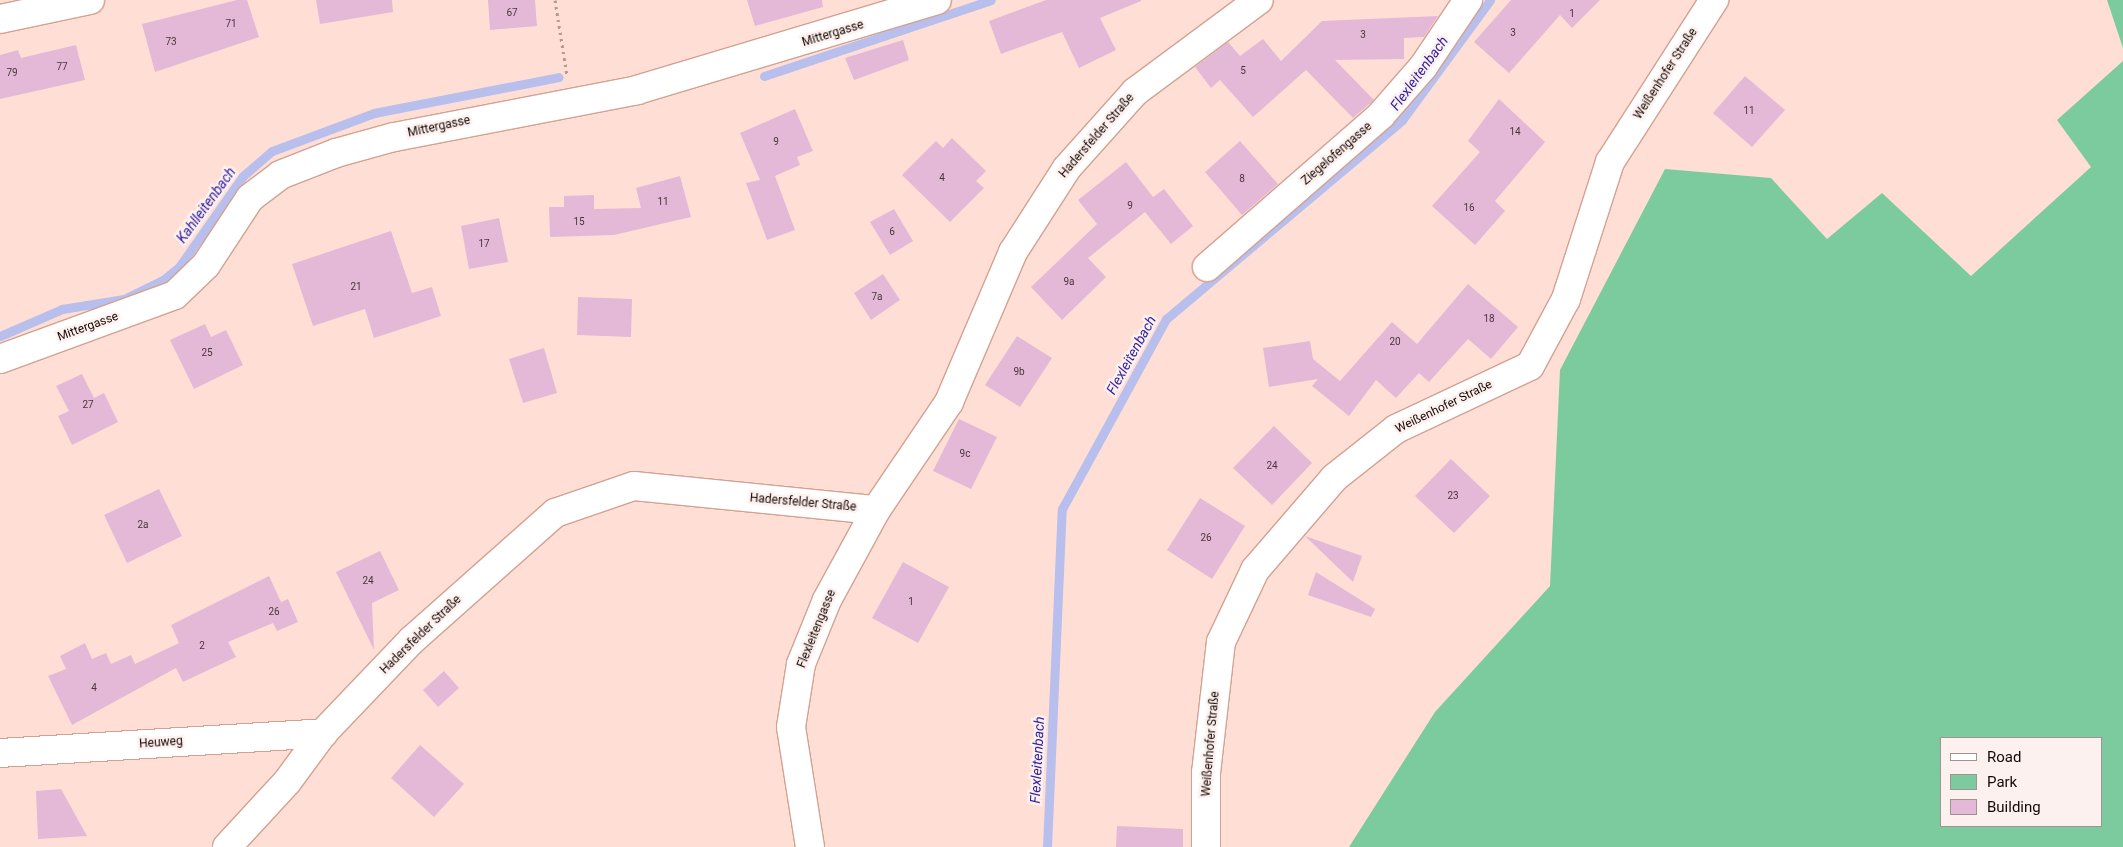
<!DOCTYPE html>
<html>
<head>
<meta charset="utf-8">
<style>
	body { margin:0 }
	#map { position:relative; width:2123px; height:847px; overflow:hidden; background:#ffdfd5; font-family:Roboto,sans-serif }
	div>[style] { position:absolute }
	.green>* { inset:0; background:#7ccb9e }
	.stream>* { height:9px; margin:-4.5px; padding:0 4.5px; transform-origin:4.5px; border-radius:4.5px; background:#b8bfed }
	.building>* { inset:0; background:#e4b9d7 }
	.path>* { height:3px; margin-top:-1.5px; transform-origin:0; background:repeating-linear-gradient(90deg,#b49991 0 2.5px,transparent 0 6.5px) }
	.roads { filter:drop-shadow(1px 0 #d3a191) drop-shadow(-1px 0 #d3a191) drop-shadow(0 1px #d3a191) drop-shadow(0 -1px #d3a191) }
	.minor>* { height:28px; margin:-14px; padding:0 14px; transform-origin:14px; border-radius:14px; background:#fff }
	span { translate:-50% -50%; white-space:nowrap; text-align:center; line-height:1.15; -webkit-text-stroke:5px #fcf1ee; paint-order:stroke }
	.number-label { font-size:10px; color:#4a3439 }
	.number-label span { -webkit-text-stroke-width:0 }
	.street-label { font-size:12px; color:#170704 }
	.water-label { font-size:14px; color:#3220a2; font-style:italic }
	.legend { position:absolute; left:1940px; top:737px; width:162px; height:90px; box-sizing:border-box; background:#fcf1ee; border:1px solid #a09390; margin:0; padding:6px 9px; list-style:none; font-size:15px; color:#170704 }
	.legend li { display:flex; align-items:center; gap:10px; height:25px }
	.legend b { width:25px; border:1px solid #a09390 }
</style>
</head>
<body>
<div id="map">
	<div class="green">
		<div style="clip-path:polygon(2107px 0,2123px 0,2123px 48px)"></div>
		<div style="clip-path:polygon(evenodd,2123px 61px,2123px 847px,1349px 847px,1435px 712px,1550px 586px,1560px 370px,1665px 169px,1771px 178px,1827px 239px,1882px 193px,1971px 276px,2091px 167px,2057px 120px,2123px 61px,1942px 738px,2102px 738px,2102px 826px,1942px 826px,1942px 738px)"></div>
	</div>
	<div class="stream">
		<div style="left:764px;top:76px;width:239px;rotate:-18.5deg"></div>
		<div style="left:0;top:336px;width:68px;rotate:-23.5deg"></div>
		<div style="left:62px;top:309px;width:63px;rotate:-9.2deg"></div>
		<div style="left:124px;top:299px;width:43px;rotate:-26deg"></div>
		<div style="left:163px;top:280px;width:21px;rotate:-39deg"></div>
		<div style="left:179px;top:267px;width:111px;rotate:-54.9deg"></div>
		<div style="left:243px;top:176px;width:38px;rotate:-41deg"></div>
		<div style="left:272px;top:151px;width:109px;rotate:-20.4deg"></div>
		<div style="left:374px;top:113px;width:188px;rotate:-11deg"></div>
		<div style="left:1047px;top:847px;width:338px;rotate:-87.5deg"></div>
		<div style="left:1062px;top:509px;width:217px;rotate:-61.3deg"></div>
		<div style="left:1166px;top:319px;width:309px;rotate:-40.1deg"></div>
		<div style="left:1402px;top:120px;width:149px;rotate:-53.7deg"></div>
	</div>
	<div class="building">
		<div style="clip-path:polygon(237px 0,247px 0,259px 37px,155px 72px,142px 24px)"></div>
		<div style="clip-path:polygon(316px 0,392px 0,393px 12px,320px 24px)"></div>
		<div style="clip-path:polygon(488px 0,535px 0,537px 26px,490px 30px)"></div>
		<div style="clip-path:polygon(747px 0,822px 0,823px 7px,755px 26px)"></div>
		<div style="clip-path:polygon(1046px 0,1141px 0,1141px 1px,1100px 18px,1116px 50px,1079px 68px,1062px 32px,1001px 54px,989px 21px)"></div>
		<div style="clip-path:polygon(1511px 0,1600px 0,1572px 28px,1560px 15px,1509px 73px,1474px 42px)"></div>
		<div style="clip-path:polygon(1438px 16px,1424px 37px,1404px 38px,1404px 59px,1335px 60px,1374px 100px,1353px 118px,1306px 70px,1253px 117px,1220px 80px,1211px 88px,1195px 67px,1228px 42px,1240px 56px,1263px 39px,1281px 61px,1322px 21px)"></div>
		<div style="clip-path:polygon(903px 40px,909px 60px,854px 80px,845px 58px)"></div>
		<div style="clip-path:polygon(76px 45px,85px 80px,0 99px,0 55px,18px 50px,21px 58px)"></div>
		<div style="clip-path:polygon(1745px 76px,1785px 110px,1752px 147px,1713px 113px)"></div>
		<div style="clip-path:polygon(1499px 99px,1545px 142px,1495px 201px,1505px 211px,1475px 245px,1432px 206px,1480px 152px,1468px 141px)"></div>
		<div style="clip-path:polygon(795px 109px,813px 151px,797px 157px,800px 165px,775px 176px,795px 230px,767px 240px,746px 183px,760px 180px,740px 133px)"></div>
		<div style="clip-path:polygon(952px 138px,986px 171px,976px 181px,984px 188px,950px 222px,902px 175px,936px 141px,943px 148px)"></div>
		<div style="clip-path:polygon(1240px 141px,1278px 184px,1242px 215px,1205px 172px)"></div>
		<div style="clip-path:polygon(1126px 162px,1153px 197px,1164px 189px,1193px 226px,1171px 244px,1145px 212px,1088px 258px,1106px 277px,1062px 320px,1031px 287px,1097px 224px,1078px 200px)"></div>
		<div style="clip-path:polygon(680px 176px,691px 217px,614px 235px,550px 237px,549px 207px,564px 207px,564px 196px,594px 195px,594px 209px,641px 208px,636px 188px)"></div>
		<div style="clip-path:polygon(894px 209px,913px 241px,890px 255px,870px 222px)"></div>
		<div style="clip-path:polygon(499px 218px,508px 262px,469px 269px,461px 226px)"></div>
		<div style="clip-path:polygon(391px 231px,412px 293px,432px 287px,441px 316px,374px 338px,365px 309px,313px 326px,292px 264px)"></div>
		<div style="clip-path:polygon(883px 274px,900px 300px,871px 320px,854px 293px)"></div>
		<div style="clip-path:polygon(1468px 284px,1518px 327px,1491px 359px,1468px 339px,1429px 382px,1419px 373px,1396px 398px,1376px 380px,1349px 416px,1312px 386px,1318px 379px,1269px 387px,1263px 348px,1310px 341px,1313px 359px,1340px 381px,1392px 322px,1417px 344px)"></div>
		<div style="clip-path:polygon(578px 297px,632px 299px,631px 337px,577px 335px)"></div>
		<div style="clip-path:polygon(205px 324px,211px 337px,226px 330px,243px 365px,194px 389px,170px 340px)"></div>
		<div style="clip-path:polygon(1017px 336px,1052px 358px,1020px 407px,985px 385px)"></div>
		<div style="clip-path:polygon(544px 348px,557px 393px,523px 403px,509px 359px)"></div>
		<div style="clip-path:polygon(82px 374px,94px 398px,104px 393px,118px 422px,72px 445px,58px 416px,69px 411px,56px 386px)"></div>
		<div style="clip-path:polygon(959px 419px,997px 437px,971px 489px,933px 471px)"></div>
		<div style="clip-path:polygon(1274px 426px,1312px 463px,1272px 505px,1233px 468px)"></div>
		<div style="clip-path:polygon(1451px 459px,1490px 496px,1454px 533px,1415px 496px)"></div>
		<div style="clip-path:polygon(159px 489px,182px 536px,127px 563px,104px 515px)"></div>
		<div style="clip-path:polygon(1200px 498px,1245px 526px,1212px 579px,1167px 550px)"></div>
		<div style="clip-path:polygon(1305px 536px,1362px 556px,1353px 582px)"></div>
		<div style="clip-path:polygon(380px 551px,399px 590px,372px 603px,374px 650px,336px 572px)"></div>
		<div style="clip-path:polygon(903px 562px,949px 587px,918px 643px,872px 618px)"></div>
		<div style="clip-path:polygon(1316px 572px,1375px 609px,1371px 617px,1308px 595px)"></div>
		<div style="clip-path:polygon(269px 576px,281px 602px,288px 599px,298px 622px,277px 631px,273px 623px,228px 642px,236px 657px,183px 682px,176px 668px,72px 725px,48px 676px,66px 669px,60px 656px,85px 643px,92px 659px,106px 653px,111px 664px,131px 655px,135px 664px,179px 643px,171px 625px)"></div>
		<div style="clip-path:polygon(444px 671px,459px 688px,438px 707px,423px 690px)"></div>
		<div style="clip-path:polygon(420px 745px,464px 784px,434px 817px,391px 778px)"></div>
		<div style="clip-path:polygon(61px 789px,87px 836px,38px 839px,36px 791px)"></div>
		<div style="clip-path:polygon(1117px 826px,1183px 829px,1183px 847px,1116px 847px)"></div>
	</div>
	<div class="path">
		<div style="left:555px;top:0;width:77px;rotate:81deg"></div>
	</div>
	<div class="roads">
		<div class="minor">
			<div style="left:0;top:19px;width:92px;rotate:-11.9deg"></div>
			<div style="left:1207px;top:267px;width:231px;rotate:-41.1deg"></div>
			<div style="left:1381px;top:115px;width:64px;rotate:-48.8deg"></div>
			<div style="left:1423px;top:67px;width:81px;rotate:-56.1deg"></div>
			<div style="left:0;top:359px;width:186px;rotate:-20.1deg"></div>
			<div style="left:175px;top:295px;width:43px;rotate:-44.1deg"></div>
			<div style="left:206px;top:265px;width:80px;rotate:-56.7deg"></div>
			<div style="left:250px;top:198px;width:38px;rotate:-37deg"></div>
			<div style="left:280px;top:175px;width:60px;rotate:-21.4deg"></div>
			<div style="left:336px;top:153px;width:60px;rotate:-15.4deg"></div>
			<div style="left:394px;top:137px;width:248px;rotate:-10.9deg"></div>
			<div style="left:637px;top:90px;width:313px;rotate:-16.7deg"></div>
			<div style="left:0;top:753px;width:324px;rotate:-3.5deg"></div>
			<div style="left:227px;top:847px;width:88px;rotate:-47.3deg"></div>
			<div style="left:287px;top:782px;width:61px;rotate:-53.7deg"></div>
			<div style="left:323px;top:733px;width:129px;rotate:-46.3deg"></div>
			<div style="left:412px;top:640px;width:191px;rotate:-41.6deg"></div>
			<div style="left:555px;top:513px;width:83px;rotate:-18.9deg"></div>
			<div style="left:634px;top:486px;width:243px;rotate:5.7deg"></div>
			<div style="left:876px;top:510px;width:130px;rotate:-55.9deg"></div>
			<div style="left:949px;top:402px;width:163px;rotate:-66.9deg"></div>
			<div style="left:1013px;top:252px;width:100px;rotate:-57.3deg"></div>
			<div style="left:1067px;top:168px;width:102px;rotate:-48.2deg"></div>
			<div style="left:1135px;top:92px;width:154px;rotate:-36.6deg"></div>
			<div style="left:810px;top:847px;width:121px;rotate:-99deg"></div>
			<div style="left:791px;top:727px;width:64px;rotate:-81deg"></div>
			<div style="left:801px;top:664px;width:69px;rotate:-67.9deg"></div>
			<div style="left:827px;top:600px;width:102px;rotate:-61.4deg"></div>
			<div style="left:1206px;top:847px;width:74px;rotate:-90deg"></div>
			<div style="left:1206px;top:773px;width:132px;rotate:-83.5deg"></div>
			<div style="left:1221px;top:642px;width:80px;rotate:-64.7deg"></div>
			<div style="left:1255px;top:570px;width:121px;rotate:-49.3deg"></div>
			<div style="left:1334px;top:478px;width:79px;rotate:-38.3deg"></div>
			<div style="left:1396px;top:429px;width:148px;rotate:-25.2deg"></div>
			<div style="left:1530px;top:366px;width:76px;rotate:-61.8deg"></div>
			<div style="left:1566px;top:299px;width:144px;rotate:-72.2deg"></div>
			<div style="left:1610px;top:162px;width:193px;rotate:-57.3deg"></div>
		</div>
	</div>
	<div class="number-label">
		<span style="left:512px;top:13px">67</span>
		<span style="left:1572px;top:14px">1</span>
		<span style="left:231px;top:24px">71</span>
		<span style="left:1513px;top:33px">3</span>
		<span style="left:1363px;top:35px">3</span>
		<span style="left:171px;top:42px">73</span>
		<span style="left:62px;top:67px">77</span>
		<span style="left:1243px;top:71px">5</span>
		<span style="left:12px;top:73px">79</span>
		<span style="left:1749px;top:111px">11</span>
		<span style="left:1515px;top:132px">14</span>
		<span style="left:776px;top:142px">9</span>
		<span style="left:942px;top:178px">4</span>
		<span style="left:1242px;top:179px">8</span>
		<span style="left:663px;top:202px">11</span>
		<span style="left:1130px;top:206px">9</span>
		<span style="left:1469px;top:208px">16</span>
		<span style="left:579px;top:222px">15</span>
		<span style="left:892px;top:232px">6</span>
		<span style="left:484px;top:244px">17</span>
		<span style="left:1069px;top:282px">9a</span>
		<span style="left:356px;top:287px">21</span>
		<span style="left:877px;top:297px">7a</span>
		<span style="left:1489px;top:319px">18</span>
		<span style="left:1395px;top:342px">20</span>
		<span style="left:207px;top:353px">25</span>
		<span style="left:1019px;top:372px">9b</span>
		<span style="left:88px;top:405px">27</span>
		<span style="left:965px;top:454px">9c</span>
		<span style="left:1272px;top:466px">24</span>
		<span style="left:1453px;top:496px">23</span>
		<span style="left:143px;top:525px">2a</span>
		<span style="left:1206px;top:538px">26</span>
		<span style="left:368px;top:581px">24</span>
		<span style="left:911px;top:602px">1</span>
		<span style="left:274px;top:612px">26</span>
		<span style="left:202px;top:646px">2</span>
		<span style="left:94px;top:688px">4</span>
	</div>
	<div class="street-label">
		<span style="left:833px;top:34px;rotate:-17deg">Mittergasse</span>
		<span style="left:1666px;top:74px;rotate:-57deg">Weißenhofer Straße</span>
		<span style="left:439px;top:127px;rotate:-12deg">Mittergasse</span>
		<span style="left:1097px;top:136px;rotate:-49deg">Hadersfelder Straße</span>
		<span style="left:1337px;top:154px;rotate:-41deg">Ziegelofengasse</span>
		<span style="left:88px;top:327px;rotate:-20deg">Mittergasse</span>
		<span style="left:1444px;top:407px;rotate:-26deg">Weißenhofer Straße</span>
		<span style="left:803px;top:503px;rotate:5deg">Hadersfelder Straße</span>
		<span style="left:817px;top:629px;rotate:-68deg">Flexleitengasse</span>
		<span style="left:421px;top:635px;rotate:-44deg">Hadersfelder Straße</span>
		<span style="left:161px;top:743px;rotate:-4deg">Heuweg</span>
		<span style="left:1211px;top:744px;rotate:-85deg">Weißenhofer Straße</span>
	</div>
	<div class="water-label">
		<span style="left:1419px;top:73px;rotate:-54deg">Flexleitenbach</span>
		<span style="left:206px;top:205px;rotate:-54deg">Kahlleitenbach</span>
		<span style="left:1131px;top:355px;rotate:-61deg">Flexleitenbach</span>
		<span style="left:1037px;top:760px;rotate:-87deg">Flexleitenbach</span>
	</div>
	<ul class="legend">
	<li><b style="height:6px;background:#fff"></b>Road</li>
	<li><b style="height:14px;background:#7ccb9e"></b>Park</li>
	<li><b style="height:14px;background:#e4b9d7"></b>Building</li>
	</ul>
</div>
</body>
</html>
